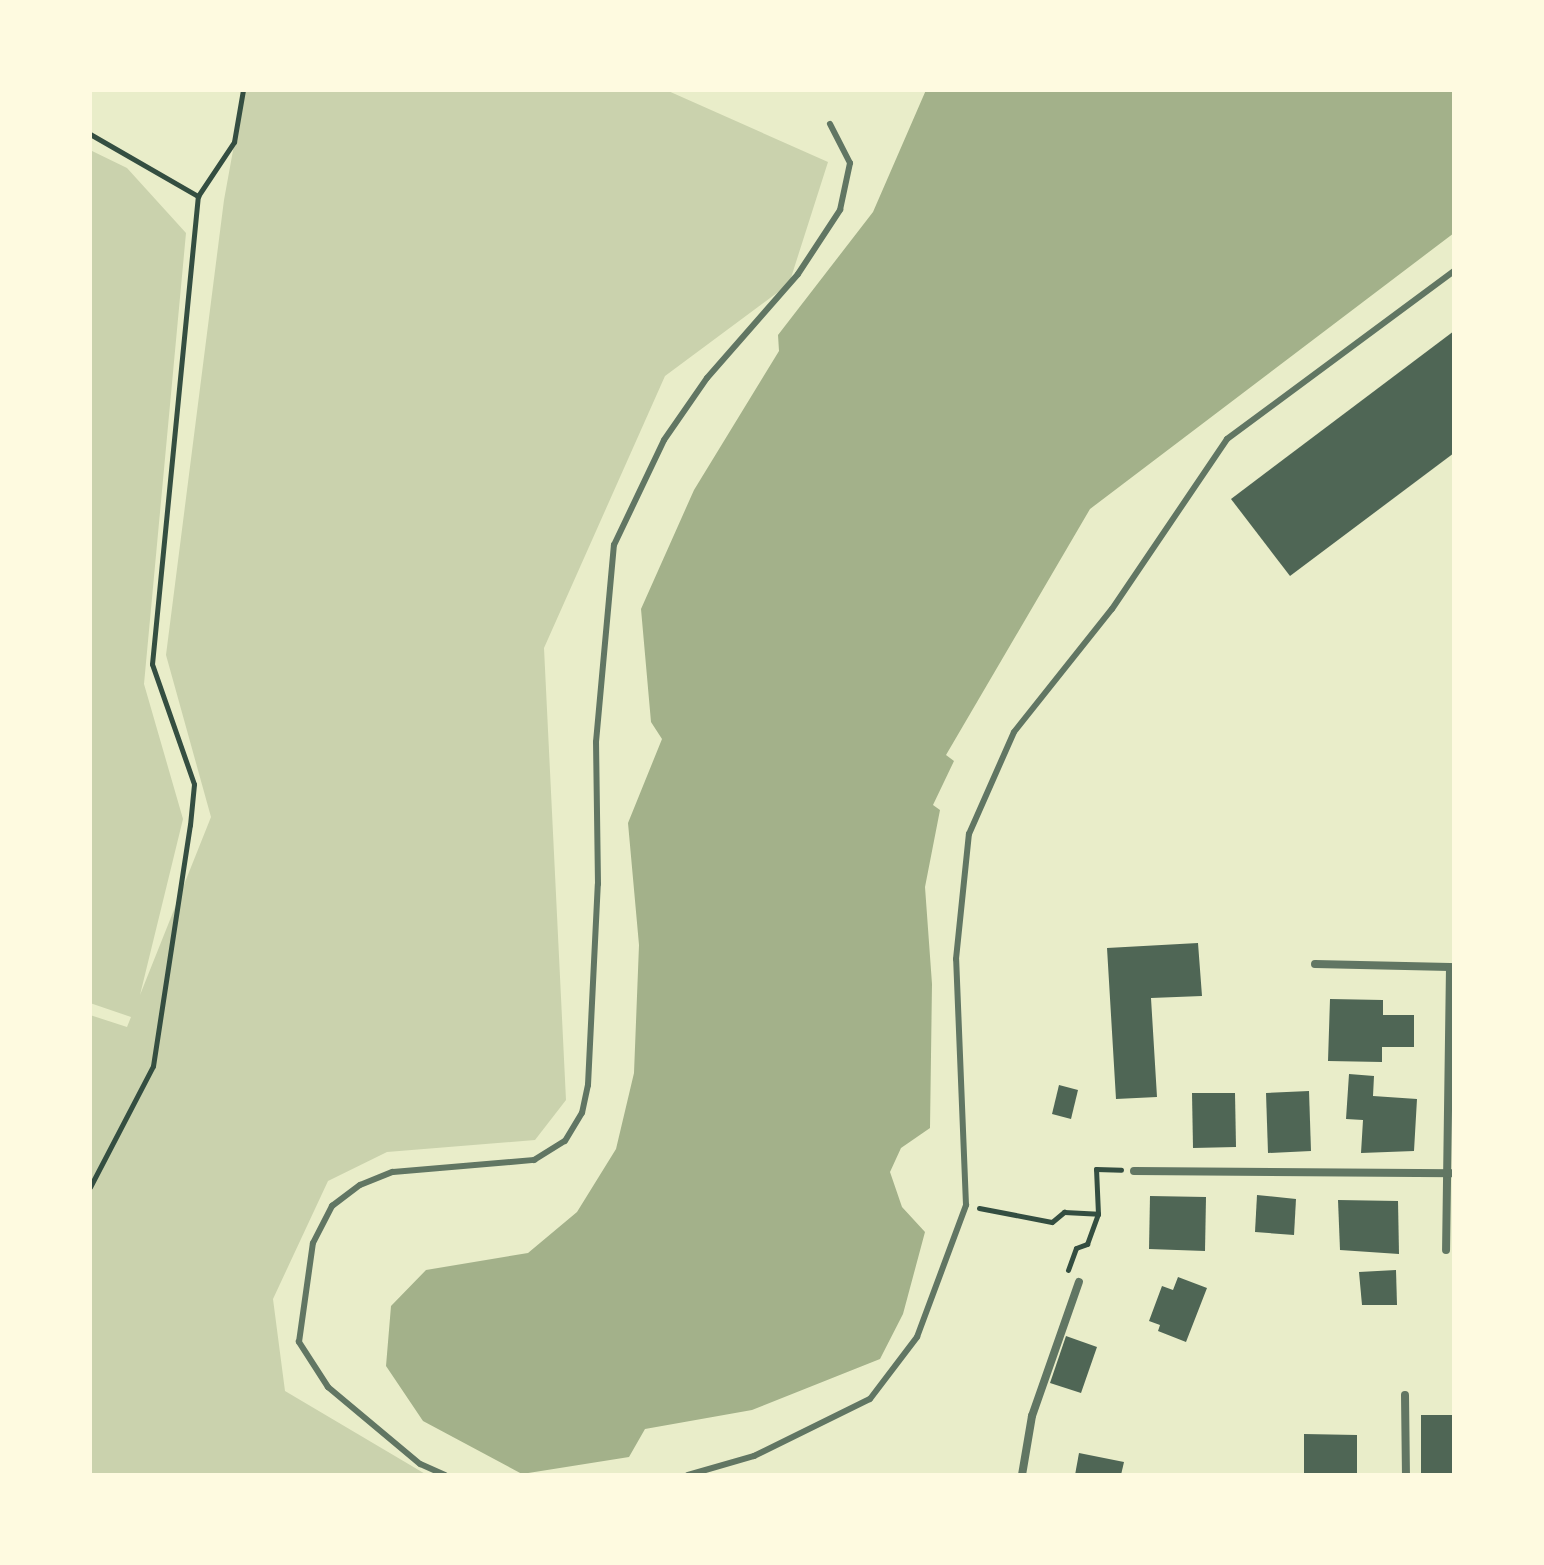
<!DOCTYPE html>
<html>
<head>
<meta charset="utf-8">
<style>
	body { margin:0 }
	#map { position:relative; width:1544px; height:1565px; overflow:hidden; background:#e9edc9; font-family:"Fira Sans Condensed",sans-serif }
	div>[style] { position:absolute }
	.green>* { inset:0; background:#cad2ad }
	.water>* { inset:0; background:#a3b18a }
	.building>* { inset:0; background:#4f6655 }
	.path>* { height:5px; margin:-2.5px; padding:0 2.5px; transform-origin:2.5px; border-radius:2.5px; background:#344e41 }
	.service>* { height:6px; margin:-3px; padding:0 3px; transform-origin:3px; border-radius:3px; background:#617663 }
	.minor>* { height:8px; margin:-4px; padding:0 4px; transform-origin:4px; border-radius:4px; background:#617663 }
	span { translate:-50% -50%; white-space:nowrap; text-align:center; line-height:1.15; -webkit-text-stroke:6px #fefae0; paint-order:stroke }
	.frame { position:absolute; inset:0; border:92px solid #fefae0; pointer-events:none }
</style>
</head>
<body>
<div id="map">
	<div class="green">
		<div style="clip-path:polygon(244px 90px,666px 90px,828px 162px,789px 284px,665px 376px,544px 648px,566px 1100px,535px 1140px,387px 1152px,328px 1181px,273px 1299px,285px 1391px,427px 1475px,90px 1475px,90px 1015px,127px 1027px,131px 1017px,90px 1003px,90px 150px,127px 168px,186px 233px,144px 684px,183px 819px,140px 995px,211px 817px,166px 655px,224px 200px)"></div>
	</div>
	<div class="water">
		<div style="clip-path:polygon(926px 90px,1454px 90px,1454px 233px,1090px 509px,946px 755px,954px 761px,933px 805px,940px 810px,925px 887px,932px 984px,930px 1128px,901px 1148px,890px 1172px,902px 1207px,925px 1232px,903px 1314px,880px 1359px,752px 1410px,645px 1429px,629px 1457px,522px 1474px,423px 1421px,386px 1366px,391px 1306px,426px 1270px,528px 1253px,577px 1212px,616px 1149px,634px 1073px,639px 945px,628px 823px,662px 739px,651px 722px,641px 609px,694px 490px,779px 351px,778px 335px,873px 212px)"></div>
	</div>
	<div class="building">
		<div style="clip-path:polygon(1454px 331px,1454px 453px,1290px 576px,1231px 499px)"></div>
		<div style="clip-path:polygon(1198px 943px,1202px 996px,1151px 998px,1157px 1097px,1116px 1099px,1107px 948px)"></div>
		<div style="clip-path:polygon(1330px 999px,1383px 1000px,1383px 1015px,1414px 1015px,1414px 1047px,1382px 1047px,1382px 1062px,1328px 1061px)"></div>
		<div style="clip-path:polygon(1349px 1074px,1374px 1076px,1373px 1096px,1417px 1099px,1414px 1151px,1361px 1153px,1363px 1120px,1346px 1119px)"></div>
		<div style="clip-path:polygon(1059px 1085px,1078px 1090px,1071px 1119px,1052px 1114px)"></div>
		<div style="clip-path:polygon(1309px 1091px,1311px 1151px,1268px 1153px,1266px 1093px)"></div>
		<div style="clip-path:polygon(1192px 1093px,1235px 1093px,1236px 1147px,1193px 1148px)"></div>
		<div style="clip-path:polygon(1257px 1195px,1296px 1199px,1294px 1235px,1255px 1232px)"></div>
		<div style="clip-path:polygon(1150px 1196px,1206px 1197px,1205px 1251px,1149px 1249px)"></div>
		<div style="clip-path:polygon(1338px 1200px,1398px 1201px,1399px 1254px,1340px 1250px)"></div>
		<div style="clip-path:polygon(1396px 1270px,1397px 1305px,1362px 1305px,1359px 1272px)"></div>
		<div style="clip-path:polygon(1178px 1277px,1207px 1288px,1186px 1342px,1158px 1331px,1160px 1325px,1149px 1321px,1162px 1286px,1173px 1290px)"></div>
		<div style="clip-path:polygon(1066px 1336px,1097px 1347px,1081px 1393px,1050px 1383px)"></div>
		<div style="clip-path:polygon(1421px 1415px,1454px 1415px,1454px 1474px,1421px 1474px)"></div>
		<div style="clip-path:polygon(1304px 1434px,1357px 1435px,1357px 1475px,1304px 1475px)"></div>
		<div style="clip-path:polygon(1079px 1453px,1124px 1462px,1121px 1475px,1075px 1475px)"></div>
	</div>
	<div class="path">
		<div style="left:90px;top:134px;width:125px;rotate:29.9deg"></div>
		<div style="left:198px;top:196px;width:65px;rotate:-56.3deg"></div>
		<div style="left:234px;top:142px;width:53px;rotate:-80.2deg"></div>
		<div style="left:90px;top:1187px;width:136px;rotate:-62.5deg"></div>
		<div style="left:153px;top:1066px;width:244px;rotate:-81.3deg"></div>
		<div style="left:190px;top:825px;width:41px;rotate:-84.4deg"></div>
		<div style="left:194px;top:784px;width:127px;rotate:-109.3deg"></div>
		<div style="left:152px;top:664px;width:470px;rotate:-84.4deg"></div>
		<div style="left:979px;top:1208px;width:74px;rotate:10.9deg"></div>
		<div style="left:1052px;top:1222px;width:16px;rotate:-40deg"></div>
		<div style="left:1064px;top:1212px;width:34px;rotate:3deg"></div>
		<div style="left:1068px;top:1270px;width:23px;rotate:-70deg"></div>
		<div style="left:1076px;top:1248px;width:12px;rotate:-20deg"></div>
		<div style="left:1087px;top:1244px;width:32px;rotate:-70deg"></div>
		<div style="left:1098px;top:1214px;width:45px;rotate:-92.5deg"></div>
		<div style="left:1096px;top:1169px;width:25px;rotate:2deg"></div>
	</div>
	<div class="service">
		<div style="left:445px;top:1475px;width:27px;rotate:-156deg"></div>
		<div style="left:420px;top:1464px;width:120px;rotate:-140.1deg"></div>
		<div style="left:328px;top:1387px;width:54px;rotate:-122.8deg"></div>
		<div style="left:299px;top:1342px;width:100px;rotate:-82deg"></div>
		<div style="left:313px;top:1243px;width:42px;rotate:-62.8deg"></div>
		<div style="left:332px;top:1206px;width:35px;rotate:-37deg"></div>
		<div style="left:360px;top:1185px;width:35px;rotate:-22deg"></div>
		<div style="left:393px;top:1172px;width:142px;rotate:-4.9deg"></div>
		<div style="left:534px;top:1160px;width:36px;rotate:-32deg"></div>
		<div style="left:565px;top:1141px;width:33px;rotate:-59deg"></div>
		<div style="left:582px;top:1113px;width:29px;rotate:-78deg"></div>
		<div style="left:588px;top:1085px;width:201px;rotate:-87.2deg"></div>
		<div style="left:598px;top:884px;width:142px;rotate:-90.8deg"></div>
		<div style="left:596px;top:742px;width:198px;rotate:-84.8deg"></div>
		<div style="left:614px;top:545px;width:116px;rotate:-64.5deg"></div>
		<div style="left:664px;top:440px;width:75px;rotate:-55.3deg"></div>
		<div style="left:707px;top:378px;width:138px;rotate:-48.8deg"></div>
		<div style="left:798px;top:274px;width:77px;rotate:-56.7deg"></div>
		<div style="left:840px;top:210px;width:48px;rotate:-78deg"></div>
		<div style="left:850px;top:163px;width:44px;rotate:-117.1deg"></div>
		<div style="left:688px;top:1475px;width:69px;rotate:-16.1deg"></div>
		<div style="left:754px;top:1456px;width:129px;rotate:-26.2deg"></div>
		<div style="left:870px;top:1399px;width:78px;rotate:-52.8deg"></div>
		<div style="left:917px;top:1337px;width:141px;rotate:-69.6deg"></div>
		<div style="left:966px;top:1205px;width:246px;rotate:-92.3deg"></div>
		<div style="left:956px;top:959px;width:126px;rotate:-84.1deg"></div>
		<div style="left:969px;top:834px;width:111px;rotate:-66.2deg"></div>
		<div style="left:1014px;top:732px;width:157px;rotate:-51.5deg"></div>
		<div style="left:1112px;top:609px;width:205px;rotate:-55.9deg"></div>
		<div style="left:1227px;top:439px;width:282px;rotate:-36.5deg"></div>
	</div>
	<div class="minor">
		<div style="left:1315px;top:964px;width:135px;rotate:1.3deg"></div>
		<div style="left:1450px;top:967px;width:283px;rotate:90.8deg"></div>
		<div style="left:1134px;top:1171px;width:320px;rotate:0.4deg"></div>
		<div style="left:1405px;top:1395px;width:80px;rotate:89.3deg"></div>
		<div style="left:1022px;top:1475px;width:60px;rotate:-80.4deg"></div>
		<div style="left:1032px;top:1416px;width:142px;rotate:-70.7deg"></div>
	</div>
	<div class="frame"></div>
</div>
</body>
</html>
